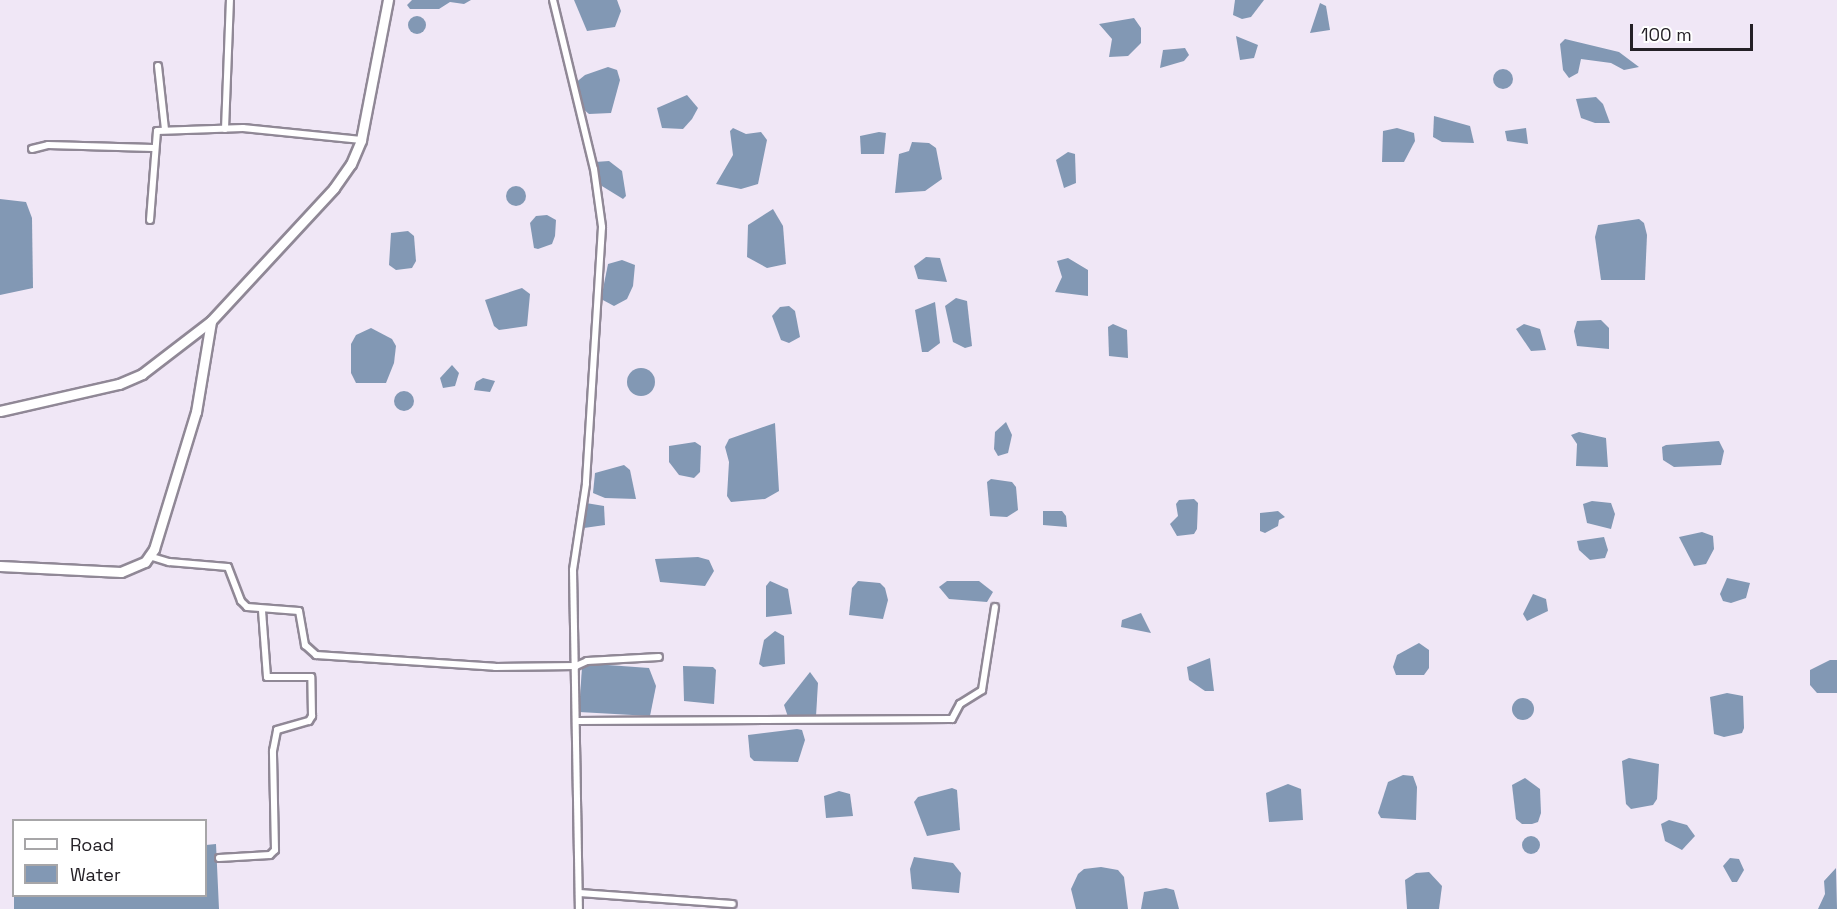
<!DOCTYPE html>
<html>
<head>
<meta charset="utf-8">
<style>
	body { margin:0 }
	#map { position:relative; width:1837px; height:909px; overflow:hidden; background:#f0e7f6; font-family:"Space Grotesk",sans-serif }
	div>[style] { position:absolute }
	.water>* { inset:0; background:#8298b4 }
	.round { border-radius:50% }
	.roads { filter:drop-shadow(2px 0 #908896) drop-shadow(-2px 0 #908896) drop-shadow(0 2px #908896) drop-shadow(0 -2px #908896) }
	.minor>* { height:6px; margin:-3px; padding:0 3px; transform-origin:3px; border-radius:3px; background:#fff }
	.secondary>* { height:9px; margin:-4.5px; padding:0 4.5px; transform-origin:4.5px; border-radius:4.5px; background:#fff }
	span { translate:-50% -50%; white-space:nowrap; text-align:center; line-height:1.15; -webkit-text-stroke:5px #fff; paint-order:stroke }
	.legend { position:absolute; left:12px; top:819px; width:195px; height:78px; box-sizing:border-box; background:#fff; border:2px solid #a7a6a8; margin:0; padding:8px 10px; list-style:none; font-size:18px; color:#242026 }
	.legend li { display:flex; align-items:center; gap:12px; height:30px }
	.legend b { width:30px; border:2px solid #a7a6a8 }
	.scale { position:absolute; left:1630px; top:24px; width:123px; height:27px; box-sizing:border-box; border:3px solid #242026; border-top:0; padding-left:8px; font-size:18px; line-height:21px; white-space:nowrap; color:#242026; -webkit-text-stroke:4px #fff; paint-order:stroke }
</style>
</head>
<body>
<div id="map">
	<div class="water">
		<div style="clip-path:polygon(412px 0,471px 0,464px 4px,450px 2px,439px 9px,410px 9px,407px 5px)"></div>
		<div style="clip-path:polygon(574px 0,617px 0,621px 11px,615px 27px,587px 31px)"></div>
		<div style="clip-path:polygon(1235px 0,1264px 0,1251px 17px,1242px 19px,1233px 15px)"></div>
		<div style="clip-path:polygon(1320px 3px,1326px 6px,1330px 30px,1310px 33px)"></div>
		<div class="round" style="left:408px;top:16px;width:18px;height:18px"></div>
		<div style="clip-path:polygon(1134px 18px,1141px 28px,1141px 43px,1128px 56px,1109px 57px,1112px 39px,1099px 24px)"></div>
		<div style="clip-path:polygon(1236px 36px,1258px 45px,1254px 58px,1240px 60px)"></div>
		<div style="clip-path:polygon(1565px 39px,1619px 52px,1639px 67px,1624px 70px,1611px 63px,1581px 59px,1578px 73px,1569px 78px,1563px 70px,1560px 44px)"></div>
		<div style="clip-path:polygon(1185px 48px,1189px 55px,1184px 61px,1160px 68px,1163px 50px)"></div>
		<div style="clip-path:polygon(608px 67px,617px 70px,620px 80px,611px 113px,589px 114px,582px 108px,574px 84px,585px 75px)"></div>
		<div class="round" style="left:1493px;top:69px;width:20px;height:20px"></div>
		<div style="clip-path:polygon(687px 95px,698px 108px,692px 119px,683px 129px,662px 128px,657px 108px)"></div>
		<div style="clip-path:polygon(1596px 97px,1603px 104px,1610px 123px,1595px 123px,1581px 118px,1576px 99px)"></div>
		<div style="clip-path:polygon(1434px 116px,1470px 126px,1474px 143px,1442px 142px,1433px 137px)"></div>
		<div style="clip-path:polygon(733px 128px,746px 134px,761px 132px,767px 140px,758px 184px,741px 189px,716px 184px,733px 155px,730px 131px)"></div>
		<div style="clip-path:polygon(1397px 128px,1414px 133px,1415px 141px,1404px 162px,1382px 162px,1383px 131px)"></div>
		<div style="clip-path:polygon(1526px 128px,1528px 144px,1507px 141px,1505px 131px)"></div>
		<div style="clip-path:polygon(879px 132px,886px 133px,884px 154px,861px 154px,860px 136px)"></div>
		<div style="clip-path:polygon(912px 142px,929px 143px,936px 148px,942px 179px,925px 191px,895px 193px,899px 154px,909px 151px)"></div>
		<div style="clip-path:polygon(1068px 152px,1075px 154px,1076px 183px,1064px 188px,1056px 160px)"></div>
		<div style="clip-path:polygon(609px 161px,622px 171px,626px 196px,623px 199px,597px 183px,595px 162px)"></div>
		<div class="round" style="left:506px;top:186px;width:20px;height:20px"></div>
		<div style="clip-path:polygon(0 199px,26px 202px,32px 218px,33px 288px,0 295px)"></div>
		<div style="clip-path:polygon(773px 209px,783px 226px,786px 264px,767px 268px,747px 257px,748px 225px)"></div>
		<div style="clip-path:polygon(547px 215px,556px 220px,555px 236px,552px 244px,538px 249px,534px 248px,530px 223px,536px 216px)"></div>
		<div style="clip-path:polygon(1639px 219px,1644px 223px,1647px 235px,1645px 280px,1601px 280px,1595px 237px,1598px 225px)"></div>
		<div style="clip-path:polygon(408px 231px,414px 236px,416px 261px,412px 268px,396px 270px,389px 265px,391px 233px)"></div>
		<div style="clip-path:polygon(926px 257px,940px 258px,947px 282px,918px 279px,914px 266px)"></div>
		<div style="clip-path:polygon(1068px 258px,1088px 270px,1088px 296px,1055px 292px,1062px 277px,1057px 261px)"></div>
		<div style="clip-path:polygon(622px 260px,635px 265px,633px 286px,627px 299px,614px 306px,601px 299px,608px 264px)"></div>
		<div style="clip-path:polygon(522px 288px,530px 294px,527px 326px,499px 330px,494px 326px,485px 300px)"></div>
		<div style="clip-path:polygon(956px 298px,967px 301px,972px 346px,965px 348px,953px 342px,945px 306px)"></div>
		<div style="clip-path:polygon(935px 302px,940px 343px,928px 352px,922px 352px,915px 310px)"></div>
		<div style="clip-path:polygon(789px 306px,795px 311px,800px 337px,789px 343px,781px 340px,772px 316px,780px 307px)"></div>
		<div style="clip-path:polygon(1601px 320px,1609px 328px,1609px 349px,1577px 346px,1574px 331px,1577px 321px)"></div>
		<div style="clip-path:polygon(1113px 324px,1127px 330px,1128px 358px,1109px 356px,1108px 327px)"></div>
		<div style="clip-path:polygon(1524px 324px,1540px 329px,1546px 350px,1531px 351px,1516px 329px)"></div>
		<div style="clip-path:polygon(371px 328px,392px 339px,396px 346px,394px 363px,386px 383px,356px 383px,351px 373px,351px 344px,356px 335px)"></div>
		<div style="clip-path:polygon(452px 365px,459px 373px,455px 386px,443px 388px,440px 378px)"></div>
		<div class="round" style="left:627px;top:368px;width:28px;height:28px"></div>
		<div style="clip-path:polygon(483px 378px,495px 381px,490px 392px,474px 390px,476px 382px)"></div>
		<div class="round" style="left:394px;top:391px;width:20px;height:20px"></div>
		<div style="clip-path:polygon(1006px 422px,1012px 435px,1008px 453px,998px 456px,994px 449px,995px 432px)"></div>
		<div style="clip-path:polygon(775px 423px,779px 491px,765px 499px,731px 502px,727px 496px,729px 462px,725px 447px,729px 439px)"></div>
		<div style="clip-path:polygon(1579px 432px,1606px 438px,1608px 467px,1576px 466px,1577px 444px,1571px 435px)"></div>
		<div style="clip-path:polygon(1719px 441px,1724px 451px,1721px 465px,1674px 467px,1663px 460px,1662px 447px,1666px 445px)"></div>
		<div style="clip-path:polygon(695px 442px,701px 446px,700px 472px,694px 478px,679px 475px,669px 462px,669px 446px)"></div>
		<div style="clip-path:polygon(624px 465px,630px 470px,636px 499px,605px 498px,593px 493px,595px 473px)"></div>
		<div style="clip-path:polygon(991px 479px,1012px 482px,1016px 487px,1018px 510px,1007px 517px,990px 516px,987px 482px)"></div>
		<div style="clip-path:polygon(1194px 499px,1198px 503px,1197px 529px,1194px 534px,1177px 536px,1170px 524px,1178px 516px,1176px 504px,1179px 500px)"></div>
		<div style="clip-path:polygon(1592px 501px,1611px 503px,1615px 514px,1611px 529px,1587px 523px,1583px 504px)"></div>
		<div style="clip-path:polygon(586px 503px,604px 506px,605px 525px,584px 528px)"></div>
		<div style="clip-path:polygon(1043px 511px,1062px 511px,1066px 516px,1067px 527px,1043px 525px)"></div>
		<div style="clip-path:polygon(1278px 511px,1285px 517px,1279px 520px,1278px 526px,1265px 533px,1260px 531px,1260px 513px)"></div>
		<div style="clip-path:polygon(1702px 532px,1713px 536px,1714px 549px,1706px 564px,1694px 566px,1679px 537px)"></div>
		<div style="clip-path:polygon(1604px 537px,1608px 550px,1605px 558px,1590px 560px,1579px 550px,1577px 541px)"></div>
		<div style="clip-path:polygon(698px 557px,709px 560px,714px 571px,705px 586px,660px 582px,655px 559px)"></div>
		<div style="clip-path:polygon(1727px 578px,1750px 583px,1746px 598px,1731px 603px,1723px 601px,1720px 594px)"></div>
		<div style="clip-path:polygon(770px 581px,788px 589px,792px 614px,766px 617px,766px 586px)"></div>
		<div style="clip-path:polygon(858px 581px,880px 583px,885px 588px,888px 600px,883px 619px,849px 615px,852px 588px)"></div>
		<div style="clip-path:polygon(947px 581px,979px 581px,993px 592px,987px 602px,949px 599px,939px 587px)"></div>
		<div style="clip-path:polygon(1533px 594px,1546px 599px,1548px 611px,1527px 621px,1523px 614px)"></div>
		<div style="clip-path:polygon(1141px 613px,1151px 633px,1121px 627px,1122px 620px)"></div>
		<div style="clip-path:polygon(775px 631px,784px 636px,785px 664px,763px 667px,759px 664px,764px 640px)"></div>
		<div style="clip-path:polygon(1419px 643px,1429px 650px,1429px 668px,1424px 675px,1396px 675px,1393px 667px,1397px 655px)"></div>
		<div style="clip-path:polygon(1210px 658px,1214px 691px,1205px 691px,1189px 680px,1187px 667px)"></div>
		<div style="clip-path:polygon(1830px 660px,1837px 660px,1837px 693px,1817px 693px,1810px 685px,1810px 670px)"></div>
		<div style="clip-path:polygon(594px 664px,649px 668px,656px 686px,650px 716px,579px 712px,582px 667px)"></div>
		<div style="clip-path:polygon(683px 666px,713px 667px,716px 670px,714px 704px,684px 701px)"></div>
		<div style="clip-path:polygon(810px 672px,818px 683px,816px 716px,788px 717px,784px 705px)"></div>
		<div style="clip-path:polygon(1727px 693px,1743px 696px,1744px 728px,1742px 733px,1724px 737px,1714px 734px,1710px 697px)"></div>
		<div class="round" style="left:1512px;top:698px;width:22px;height:22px"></div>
		<div style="clip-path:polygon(797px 729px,802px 730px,805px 740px,798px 762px,754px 761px,750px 757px,748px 735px)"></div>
		<div style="clip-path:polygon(1629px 758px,1659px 764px,1657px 799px,1653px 805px,1631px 809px,1626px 804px,1622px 761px)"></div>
		<div style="clip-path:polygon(1403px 775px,1413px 776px,1417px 787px,1416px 820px,1381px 818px,1378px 813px,1388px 782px)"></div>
		<div style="clip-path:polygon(1525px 778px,1540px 789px,1541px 813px,1538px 822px,1532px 824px,1522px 824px,1516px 819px,1512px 785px)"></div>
		<div style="clip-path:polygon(1288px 784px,1301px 789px,1303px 820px,1269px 822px,1266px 793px)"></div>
		<div style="clip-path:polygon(952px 788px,957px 790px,960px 830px,927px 836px,914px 802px,918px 797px)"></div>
		<div style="clip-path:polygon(839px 791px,850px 794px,853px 816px,826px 818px,824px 796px)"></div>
		<div style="clip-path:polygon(1669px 820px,1687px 825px,1695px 836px,1682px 850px,1665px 841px,1661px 824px)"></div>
		<div class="round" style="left:1522px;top:836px;width:18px;height:18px"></div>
		<div style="clip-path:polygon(216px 844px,219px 909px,14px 909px,14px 896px,206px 896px,206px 845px)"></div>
		<div style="clip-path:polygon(914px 857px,953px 863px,961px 873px,959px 893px,912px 889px,910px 869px)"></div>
		<div style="clip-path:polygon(1730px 858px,1739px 859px,1744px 870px,1737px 882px,1732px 882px,1723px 866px)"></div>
		<div style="clip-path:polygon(1101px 867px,1118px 870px,1124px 877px,1128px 909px,1076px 909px,1071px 889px,1078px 874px,1084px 869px)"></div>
		<div style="clip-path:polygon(1836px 868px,1837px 909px,1818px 909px,1825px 894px,1824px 881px)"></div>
		<div style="clip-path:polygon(1429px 872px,1442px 886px,1439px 909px,1407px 909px,1405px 880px,1416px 873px)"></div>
		<div style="clip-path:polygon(1166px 888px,1174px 890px,1179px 909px,1141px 909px,1144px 892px)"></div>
	</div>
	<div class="roads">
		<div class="minor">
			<div style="left:553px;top:0;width:174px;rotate:76.4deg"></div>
			<div style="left:594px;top:169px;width:59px;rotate:82.1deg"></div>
			<div style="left:602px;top:227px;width:257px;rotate:93.6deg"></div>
			<div style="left:586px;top:484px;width:87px;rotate:98.6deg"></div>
			<div style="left:573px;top:570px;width:339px;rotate:89deg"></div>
			<div style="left:158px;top:66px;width:63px;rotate:83.7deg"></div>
			<div style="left:225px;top:129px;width:129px;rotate:-87.8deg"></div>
			<div style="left:32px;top:149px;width:16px;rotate:-14deg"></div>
			<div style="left:48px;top:145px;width:105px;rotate:1.6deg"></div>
			<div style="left:150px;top:220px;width:89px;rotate:-85.5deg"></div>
			<div style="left:157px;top:131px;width:86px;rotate:-2deg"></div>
			<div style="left:243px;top:128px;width:119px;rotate:5.8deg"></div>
			<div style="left:149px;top:556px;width:21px;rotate:17deg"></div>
			<div style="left:169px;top:562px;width:59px;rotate:4.8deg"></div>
			<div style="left:228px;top:567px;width:36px;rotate:69deg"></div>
			<div style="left:241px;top:601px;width:8px;rotate:45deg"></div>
			<div style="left:247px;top:607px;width:52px;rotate:4.4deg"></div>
			<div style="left:299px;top:611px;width:35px;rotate:80deg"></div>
			<div style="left:305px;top:645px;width:15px;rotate:42deg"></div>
			<div style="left:316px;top:655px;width:179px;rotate:3.8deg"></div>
			<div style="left:495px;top:667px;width:81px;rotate:-0.7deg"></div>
			<div style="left:576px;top:666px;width:12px;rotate:-24deg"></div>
			<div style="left:587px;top:661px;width:72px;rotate:-3.2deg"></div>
			<div style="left:577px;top:721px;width:375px;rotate:-0.3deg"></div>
			<div style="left:952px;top:719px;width:17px;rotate:-62deg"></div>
			<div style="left:960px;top:704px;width:26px;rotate:-32deg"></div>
			<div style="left:982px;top:690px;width:84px;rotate:-81.1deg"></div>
			<div style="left:219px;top:858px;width:51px;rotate:-3.4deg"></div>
			<div style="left:270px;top:855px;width:7px;rotate:-45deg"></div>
			<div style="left:275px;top:850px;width:99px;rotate:-91.2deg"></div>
			<div style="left:273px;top:751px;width:21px;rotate:-79deg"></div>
			<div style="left:277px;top:730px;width:33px;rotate:-16deg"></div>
			<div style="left:309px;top:721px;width:6px;rotate:-59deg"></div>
			<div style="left:312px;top:716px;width:39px;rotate:-91deg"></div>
			<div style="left:311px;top:677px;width:44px;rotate:180deg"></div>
			<div style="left:267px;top:677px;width:67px;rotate:-94.3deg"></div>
			<div style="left:579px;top:893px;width:154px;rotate:4.1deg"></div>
		</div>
		<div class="secondary">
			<div style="left:0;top:411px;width:122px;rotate:-12.8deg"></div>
			<div style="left:119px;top:384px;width:25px;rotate:-23deg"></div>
			<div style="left:142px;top:374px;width:87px;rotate:-37.5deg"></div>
			<div style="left:211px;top:321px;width:181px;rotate:-47.2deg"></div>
			<div style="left:334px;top:188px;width:29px;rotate:-55deg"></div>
			<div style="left:351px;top:164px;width:26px;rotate:-67deg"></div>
			<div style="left:361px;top:140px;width:143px;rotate:-79.1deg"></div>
			<div style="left:0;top:566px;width:121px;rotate:2.8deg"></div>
			<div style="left:121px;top:572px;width:26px;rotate:-23deg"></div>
			<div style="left:145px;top:562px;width:16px;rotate:-55deg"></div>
			<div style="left:154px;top:549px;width:143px;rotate:-73deg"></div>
			<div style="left:196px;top:412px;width:92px;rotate:-80.6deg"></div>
		</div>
	</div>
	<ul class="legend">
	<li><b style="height:8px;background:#fff"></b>Road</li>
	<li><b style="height:16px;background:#8298b4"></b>Water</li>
	</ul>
	<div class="scale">100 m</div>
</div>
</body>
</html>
